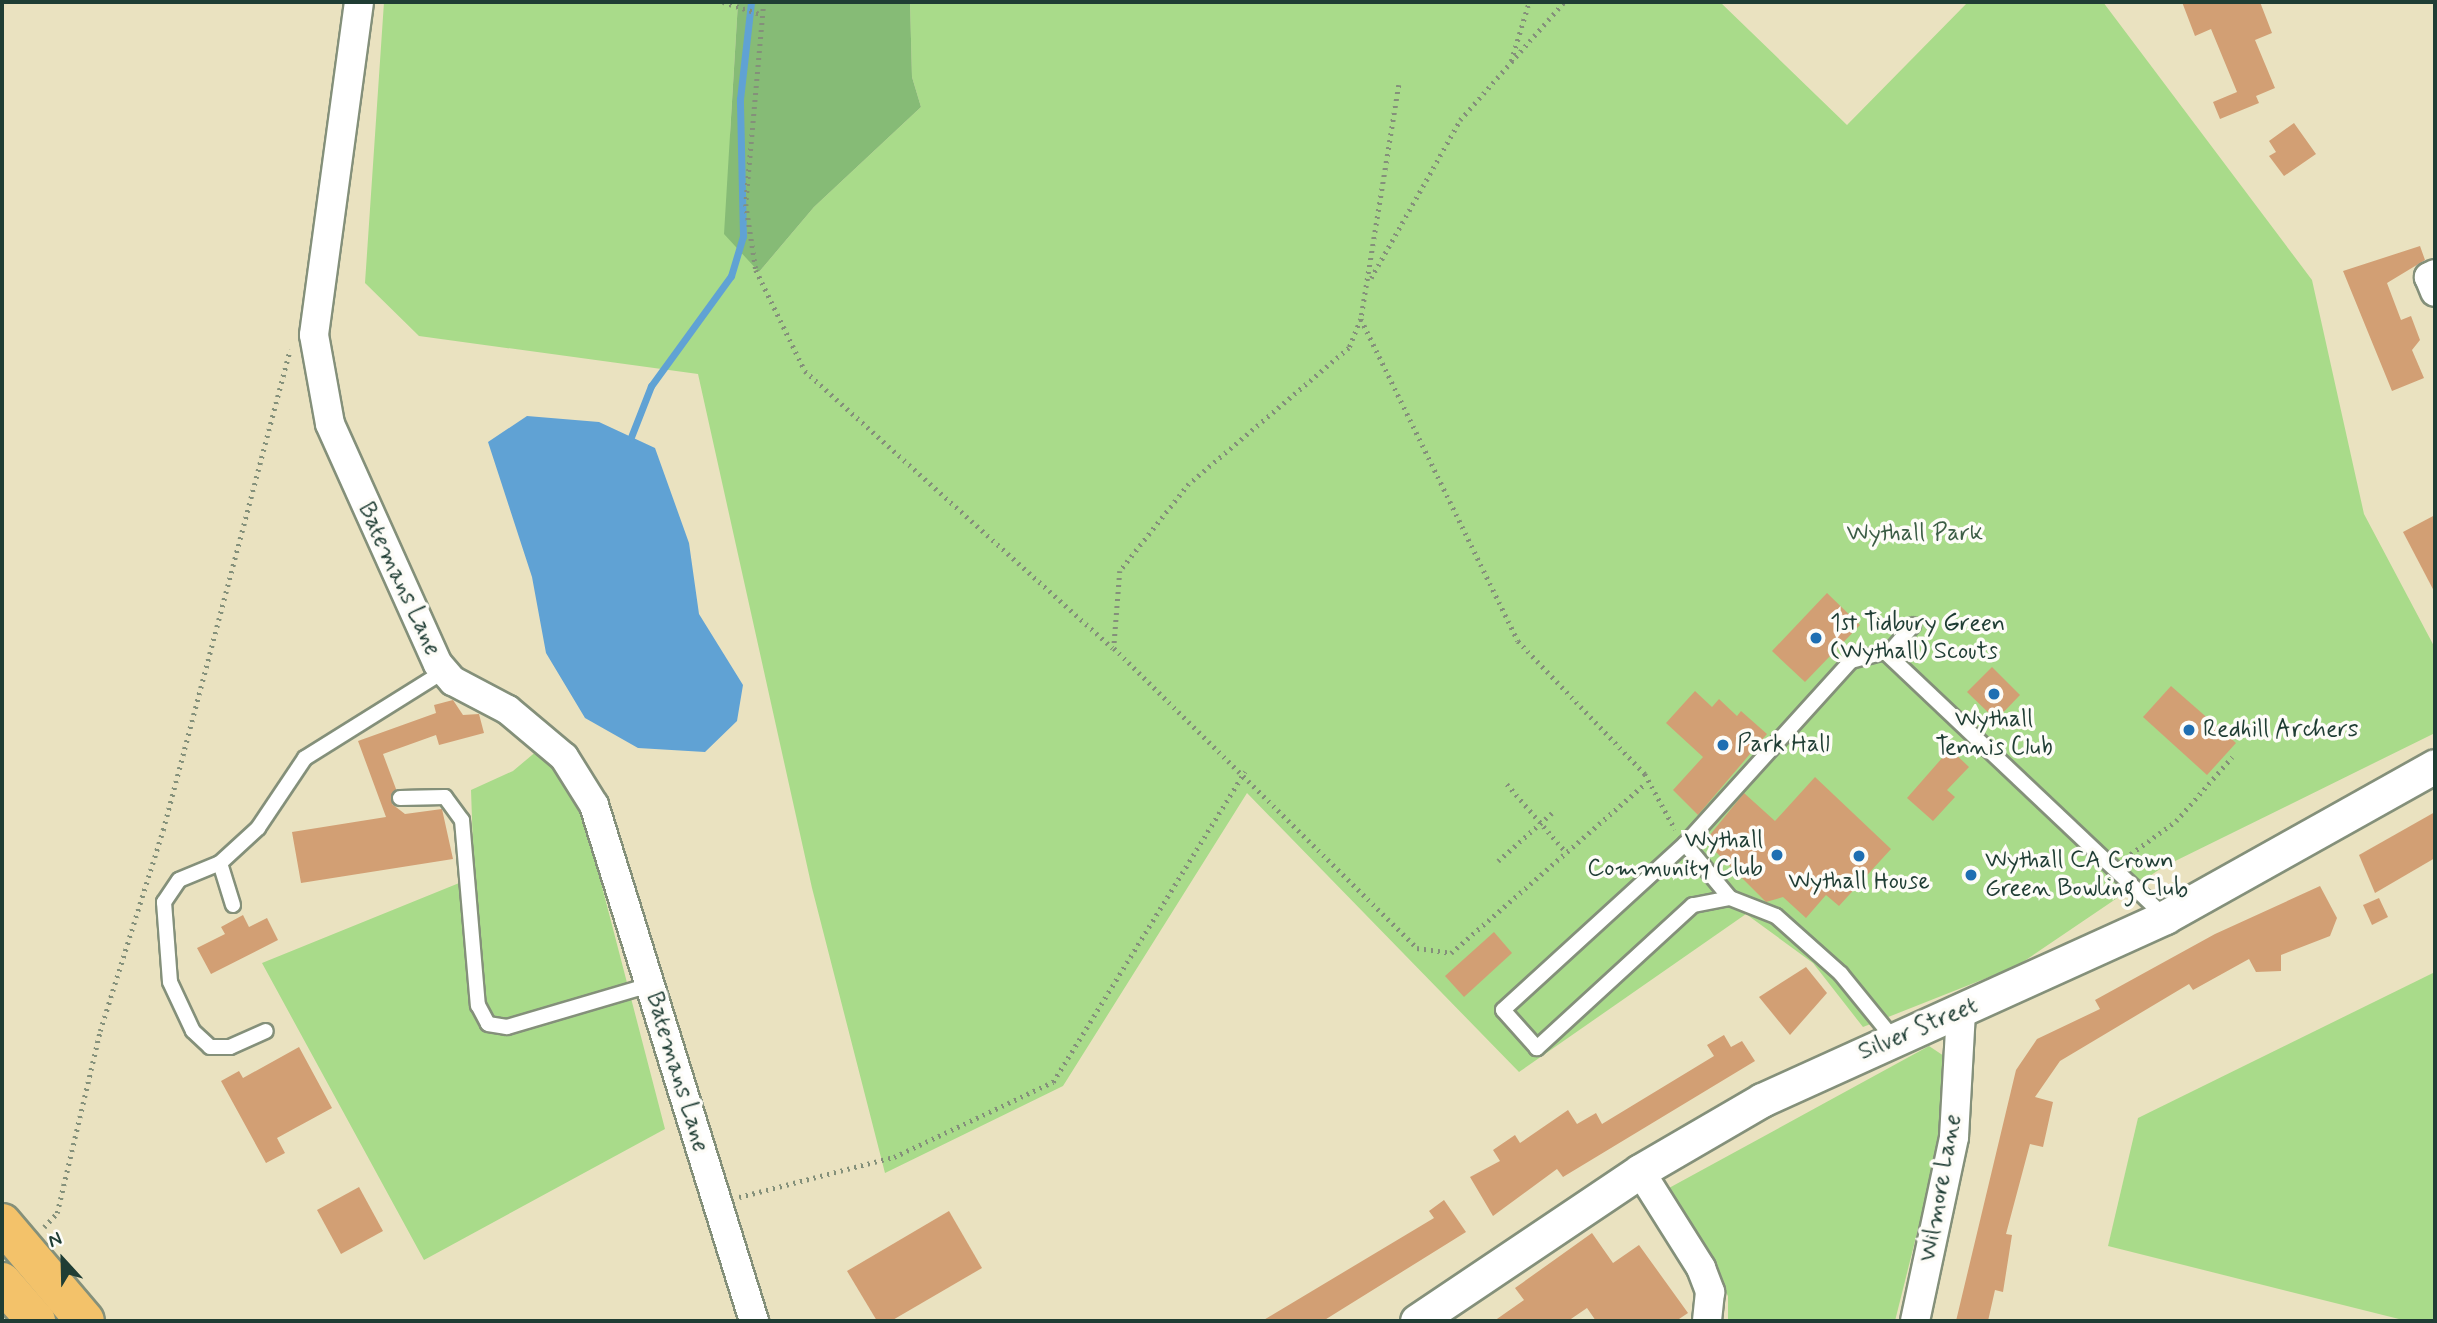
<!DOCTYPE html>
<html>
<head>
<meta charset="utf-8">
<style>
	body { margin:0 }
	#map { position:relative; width:2437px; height:1323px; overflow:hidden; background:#eae2c0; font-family:Mynerve,sans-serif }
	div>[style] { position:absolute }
	.green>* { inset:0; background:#a9db8a }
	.forest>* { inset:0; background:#86bb76 }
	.water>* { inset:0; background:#60a2d4 }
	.stream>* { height:7px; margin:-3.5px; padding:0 3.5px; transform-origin:3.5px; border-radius:3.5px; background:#60a2d4 }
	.building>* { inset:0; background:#d29f74 }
	.path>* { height:4.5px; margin-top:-2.25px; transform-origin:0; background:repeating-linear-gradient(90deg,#84907a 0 2px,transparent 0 7px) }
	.roads { filter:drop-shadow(2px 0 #84907a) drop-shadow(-2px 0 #84907a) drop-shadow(0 2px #84907a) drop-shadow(0 -2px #84907a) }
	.service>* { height:14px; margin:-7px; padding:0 7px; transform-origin:7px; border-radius:7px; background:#fff }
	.minor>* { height:28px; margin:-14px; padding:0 14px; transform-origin:14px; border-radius:14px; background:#fff }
	.tertiary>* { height:33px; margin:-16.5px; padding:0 16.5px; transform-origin:16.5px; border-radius:16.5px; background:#fff }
	.trunk>* { height:38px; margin:-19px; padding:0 19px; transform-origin:19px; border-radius:19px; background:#f3c26a }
	.dots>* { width:19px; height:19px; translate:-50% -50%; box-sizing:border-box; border:4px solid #fdfcf7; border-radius:50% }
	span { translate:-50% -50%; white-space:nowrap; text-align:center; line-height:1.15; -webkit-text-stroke:7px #fdfcf7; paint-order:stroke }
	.park-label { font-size:24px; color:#3b5d45 }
	.street-label { font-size:24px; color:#1f3d34 }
	.poi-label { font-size:24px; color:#1f3d34 }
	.left { translate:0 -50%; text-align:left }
	.right { translate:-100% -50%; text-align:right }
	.frame { position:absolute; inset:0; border:4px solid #1f3d34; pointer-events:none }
	.north { position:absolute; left:28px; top:1225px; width:70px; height:70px; -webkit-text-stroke:5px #fdfcf7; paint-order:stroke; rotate:338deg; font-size:19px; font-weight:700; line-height:28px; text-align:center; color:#1f3d34 }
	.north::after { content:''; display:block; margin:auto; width:24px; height:32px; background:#1f3d34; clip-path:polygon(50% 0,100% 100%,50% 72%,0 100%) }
</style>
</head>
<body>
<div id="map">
	<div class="green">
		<div style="clip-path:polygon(384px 2px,738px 2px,730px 134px,759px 272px,814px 207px,921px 107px,912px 77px,910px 2px,1720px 2px,1847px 125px,1968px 2px,2103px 2px,2312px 280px,2364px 514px,2435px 648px,2435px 733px,2163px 867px,2017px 966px,1863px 1027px,1813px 963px,1746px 914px,1519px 1072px,1247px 793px,1063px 1086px,885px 1173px,812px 888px,698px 374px,419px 336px,365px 283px)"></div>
		<div style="clip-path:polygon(538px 750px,579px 798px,665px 1129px,424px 1260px,262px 963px,474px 877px,471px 790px,513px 771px)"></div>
		<div style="clip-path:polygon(2435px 972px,2435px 1321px,2407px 1321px,2108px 1246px,2138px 1118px)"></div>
		<div style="clip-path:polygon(1929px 1046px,1947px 1058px,1935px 1161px,1895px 1321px,1728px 1321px,1728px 1296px,1669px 1188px)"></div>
	</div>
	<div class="forest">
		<div style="clip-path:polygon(738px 2px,910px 2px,912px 77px,921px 107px,814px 207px,759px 272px,724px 234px)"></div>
	</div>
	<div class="water">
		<div style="clip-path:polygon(527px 416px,599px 422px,655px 448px,689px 543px,699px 614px,743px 685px,737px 721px,705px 752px,638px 748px,585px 718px,546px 653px,532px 577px,488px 442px)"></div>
	</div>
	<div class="stream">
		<div style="left:631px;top:437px;width:55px;rotate:-68.6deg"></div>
		<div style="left:651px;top:386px;width:136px;rotate:-54deg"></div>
		<div style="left:731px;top:276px;width:42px;rotate:-73.3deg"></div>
		<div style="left:743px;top:236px;width:137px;rotate:-91.3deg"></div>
		<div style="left:740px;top:99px;width:98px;rotate:-83.5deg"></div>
	</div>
	<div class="building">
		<div style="clip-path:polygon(2182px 2px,2260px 2px,2272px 33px,2255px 40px,2275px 88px,2256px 96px,2259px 103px,2220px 119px,2213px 102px,2237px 92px,2211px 29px,2195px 36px)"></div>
		<div style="clip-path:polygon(2294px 123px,2316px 154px,2284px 176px,2269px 156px,2276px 152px,2269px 141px)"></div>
		<div style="clip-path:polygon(2420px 246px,2425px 260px,2387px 283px,2401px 320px,2411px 316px,2420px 340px,2412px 350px,2424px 378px,2392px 391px,2343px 271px)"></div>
		<div style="clip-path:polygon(2435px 515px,2435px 593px,2403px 532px)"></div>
		<div style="clip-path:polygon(1827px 593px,1860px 625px,1805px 682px,1772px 651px)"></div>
		<div style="clip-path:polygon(1992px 667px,2020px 695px,1996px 720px,1967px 692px)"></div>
		<div style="clip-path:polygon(2171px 686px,2236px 743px,2207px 775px,2143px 717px)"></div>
		<div style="clip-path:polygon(1695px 691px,1712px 707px,1719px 699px,1737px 716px,1741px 711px,1767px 734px,1698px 815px,1673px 790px,1703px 757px,1666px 723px)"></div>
		<div style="clip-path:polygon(453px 700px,463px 715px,479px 714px,484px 733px,439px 745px,436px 735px,383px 754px,396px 789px,392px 804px,405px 814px,442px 809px,453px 859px,301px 883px,292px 832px,386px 817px,358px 741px,436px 713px,434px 705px)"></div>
		<div style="clip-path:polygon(1950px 749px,1969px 767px,1947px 790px,1955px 797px,1933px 821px,1907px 798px)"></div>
		<div style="clip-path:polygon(1815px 777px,1891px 849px,1839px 906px,1826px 895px,1806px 918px,1783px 897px,1766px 902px,1705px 841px,1744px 793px,1775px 821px)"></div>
		<div style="clip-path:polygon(2435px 812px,2435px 858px,2375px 893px,2359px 855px)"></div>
		<div style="clip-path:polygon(2320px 886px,2337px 918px,2330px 936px,2281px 955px,2281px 971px,2256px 972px,2249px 959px,2193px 990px,2189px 984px,2060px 1061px,2035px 1097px,2053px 1102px,2043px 1147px,2030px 1144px,2006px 1234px,2012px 1235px,2003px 1292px,1995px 1290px,1988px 1321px,1956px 1321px,2016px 1070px,2037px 1039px,2100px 1009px,2095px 1000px,2215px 934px)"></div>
		<div style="clip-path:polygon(2379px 898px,2388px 917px,2372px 925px,2363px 905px)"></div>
		<div style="clip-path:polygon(243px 915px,249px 927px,267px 918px,278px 940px,211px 974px,197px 948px,225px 934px,221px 927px)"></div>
		<div style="clip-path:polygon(1494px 932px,1512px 953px,1464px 997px,1445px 976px)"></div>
		<div style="clip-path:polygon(1806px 967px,1827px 993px,1790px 1035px,1759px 997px)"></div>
		<div style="clip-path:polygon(1724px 1035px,1731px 1047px,1742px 1041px,1755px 1061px,1563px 1177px,1557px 1169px,1493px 1216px,1470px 1177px,1500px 1161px,1493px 1150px,1515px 1135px,1520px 1143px,1568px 1110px,1577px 1124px,1596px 1113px,1602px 1124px,1714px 1056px,1707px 1045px)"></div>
		<div style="clip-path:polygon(299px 1047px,332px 1108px,277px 1138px,285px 1153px,266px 1163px,221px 1081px,239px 1071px,243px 1078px)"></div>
		<div style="clip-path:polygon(359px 1187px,383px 1231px,341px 1254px,317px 1210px)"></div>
		<div style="clip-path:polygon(1444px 1200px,1466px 1232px,1323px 1321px,1262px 1321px,1434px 1218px,1429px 1211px)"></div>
		<div style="clip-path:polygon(949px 1211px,982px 1268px,891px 1321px,877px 1321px,847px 1271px)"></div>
		<div style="clip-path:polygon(1592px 1233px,1613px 1263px,1639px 1245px,1688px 1313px,1676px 1321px,1596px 1321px,1587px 1308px,1568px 1321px,1494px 1321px,1524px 1300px,1515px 1288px)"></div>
	</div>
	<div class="path">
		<div style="left:723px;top:2px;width:38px;rotate:18deg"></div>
		<div style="left:764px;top:2px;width:203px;rotate:95.1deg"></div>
		<div style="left:746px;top:204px;width:67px;rotate:81.4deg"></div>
		<div style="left:756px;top:270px;width:112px;rotate:64.1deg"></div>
		<div style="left:805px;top:371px;width:414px;rotate:42deg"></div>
		<div style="left:1511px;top:61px;width:62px;rotate:-73deg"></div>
		<div style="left:1399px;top:85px;width:237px;rotate:99.2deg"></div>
		<div style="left:1361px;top:319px;width:358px;rotate:64deg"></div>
		<div style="left:1518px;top:641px;width:184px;rotate:46.3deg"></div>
		<div style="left:1645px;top:774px;width:63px;rotate:61.4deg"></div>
		<div style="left:1371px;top:278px;width:181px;rotate:-60.6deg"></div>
		<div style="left:1460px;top:120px;width:157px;rotate:-48.6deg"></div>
		<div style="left:1361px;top:319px;width:31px;rotate:112deg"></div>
		<div style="left:1349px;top:348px;width:210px;rotate:139.6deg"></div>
		<div style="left:1189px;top:484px;width:111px;rotate:128.4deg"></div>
		<div style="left:1120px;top:571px;width:77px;rotate:94.5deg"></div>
		<div style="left:1114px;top:648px;width:426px;rotate:44.7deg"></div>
		<div style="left:1417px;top:948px;width:34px;rotate:8deg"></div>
		<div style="left:1451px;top:953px;width:257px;rotate:-41.1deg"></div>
		<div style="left:1507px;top:784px;width:90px;rotate:49.1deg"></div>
		<div style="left:2125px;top:858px;width:63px;rotate:-36deg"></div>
		<div style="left:2176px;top:821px;width:85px;rotate:-48.8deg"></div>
		<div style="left:1498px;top:861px;width:74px;rotate:-41.7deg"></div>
		<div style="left:739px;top:1197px;width:160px;rotate:-14.5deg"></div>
		<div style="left:894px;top:1157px;width:176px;rotate:-25.3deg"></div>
		<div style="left:1053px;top:1082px;width:365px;rotate:-58.3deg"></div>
		<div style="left:44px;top:1227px;width:19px;rotate:-47deg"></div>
		<div style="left:57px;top:1213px;width:187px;rotate:-76.7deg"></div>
		<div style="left:100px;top:1031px;width:211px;rotate:-72.6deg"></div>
		<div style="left:163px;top:830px;width:497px;rotate:-75.2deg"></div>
	</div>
	<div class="roads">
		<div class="service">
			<div style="left:1888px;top:654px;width:38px;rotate:-49deg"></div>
			<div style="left:400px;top:798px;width:45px;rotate:-1.3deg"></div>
			<div style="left:445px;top:797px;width:29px;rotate:54deg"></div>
			<div style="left:462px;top:820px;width:186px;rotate:85.1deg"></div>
			<div style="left:478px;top:1005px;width:21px;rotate:62deg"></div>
			<div style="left:488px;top:1024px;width:19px;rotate:9deg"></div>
			<div style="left:507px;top:1027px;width:149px;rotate:-16.4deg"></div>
			<div style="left:1685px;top:844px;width:70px;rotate:50.2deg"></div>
			<div style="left:1730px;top:898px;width:49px;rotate:21.4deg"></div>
			<div style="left:1776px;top:916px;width:87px;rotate:41.7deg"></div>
			<div style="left:1841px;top:974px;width:82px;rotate:50.9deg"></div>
			<div style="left:220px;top:863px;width:44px;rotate:157.5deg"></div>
			<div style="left:179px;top:880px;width:27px;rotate:124deg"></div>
			<div style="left:164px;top:902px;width:80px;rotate:85.7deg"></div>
			<div style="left:170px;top:982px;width:54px;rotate:64.9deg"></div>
			<div style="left:193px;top:1031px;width:23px;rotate:43deg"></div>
			<div style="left:210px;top:1047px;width:20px"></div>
			<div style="left:230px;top:1047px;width:39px;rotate:-24deg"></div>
			<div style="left:1730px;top:898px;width:38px;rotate:169deg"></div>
			<div style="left:1693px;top:905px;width:212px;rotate:137.5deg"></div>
			<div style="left:1537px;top:1048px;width:51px;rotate:-131.8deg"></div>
			<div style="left:1503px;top:1010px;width:246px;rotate:-42.4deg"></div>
			<div style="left:1685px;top:844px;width:247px;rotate:-47.8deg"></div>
			<div style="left:1851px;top:661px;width:35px;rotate:-15deg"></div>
			<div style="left:1885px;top:652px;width:384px;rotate:43.4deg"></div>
			<div style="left:233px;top:905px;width:44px;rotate:-107.2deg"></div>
			<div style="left:220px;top:863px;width:52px;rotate:-42.6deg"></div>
			<div style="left:258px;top:828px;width:84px;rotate:-56.1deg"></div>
			<div style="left:305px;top:758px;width:164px;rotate:-32deg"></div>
		</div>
		<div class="minor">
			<div style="left:359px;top:2px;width:336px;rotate:97.7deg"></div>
			<div style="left:314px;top:335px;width:90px;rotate:79.8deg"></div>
			<div style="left:330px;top:424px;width:263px;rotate:65.8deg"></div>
			<div style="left:438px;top:664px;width:23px;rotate:49deg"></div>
			<div style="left:453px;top:681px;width:62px;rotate:27.8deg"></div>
			<div style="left:508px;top:710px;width:73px;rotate:40deg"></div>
			<div style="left:564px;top:757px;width:57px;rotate:58deg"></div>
			<div style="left:594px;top:805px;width:540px;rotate:72.77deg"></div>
			<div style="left:2435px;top:274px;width:7px;rotate:153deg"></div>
			<div style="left:2429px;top:277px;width:16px;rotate:68deg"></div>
			<div style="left:1640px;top:1171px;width:115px;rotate:57.8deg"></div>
			<div style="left:1701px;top:1268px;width:26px;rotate:69deg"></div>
			<div style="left:1710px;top:1292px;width:29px;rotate:96deg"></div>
			<div style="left:1915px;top:1321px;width:188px;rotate:-78deg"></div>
			<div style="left:1954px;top:1137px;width:125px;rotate:-86.8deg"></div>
		</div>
		<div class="tertiary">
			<div style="left:1417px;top:1321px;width:269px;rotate:-33.9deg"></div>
			<div style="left:1640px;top:1171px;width:141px;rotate:-30.2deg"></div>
			<div style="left:1762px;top:1100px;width:443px;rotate:-24.4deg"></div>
			<div style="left:2165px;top:917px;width:309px;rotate:-29.2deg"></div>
		</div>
		<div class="trunk">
			<div style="left:2px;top:1223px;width:128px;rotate:49.7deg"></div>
			<div style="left:2px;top:1282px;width:52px;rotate:48.9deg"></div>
		</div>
	</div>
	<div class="dots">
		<div style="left:1816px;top:638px;background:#1f6fb2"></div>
		<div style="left:1994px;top:694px;background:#1f6fb2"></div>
		<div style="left:2189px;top:730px;background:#1f6fb2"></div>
		<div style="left:1723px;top:745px;background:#1f6fb2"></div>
		<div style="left:1777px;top:855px;background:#1f6fb2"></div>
		<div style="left:1859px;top:856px;background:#1f6fb2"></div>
		<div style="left:1971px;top:875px;background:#1f6fb2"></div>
	</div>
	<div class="park-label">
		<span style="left:1915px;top:534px">Wythall Park</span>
	</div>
	<div class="street-label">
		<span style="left:399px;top:579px;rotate:65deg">Batemans Lane</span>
		<span style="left:1918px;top:1029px;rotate:-23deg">Silver Street</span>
		<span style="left:677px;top:1072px;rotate:73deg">Batemans Lane</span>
		<span style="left:1941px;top:1188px;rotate:-80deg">Wilmore Lane</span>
	</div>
	<div class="poi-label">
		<span class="left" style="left:1830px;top:638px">1st Tidbury Green<br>(Wythall) Scouts</span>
		<span style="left:1994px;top:734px">Wythall<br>Tennis Club</span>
		<span class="left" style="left:2203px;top:730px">Redhill Archers</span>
		<span class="left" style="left:1737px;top:745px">Park Hall</span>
		<span class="right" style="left:1763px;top:855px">Wythall<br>Community Club</span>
		<span class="left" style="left:1985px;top:875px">Wythall CA Crown<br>Green Bowling Club</span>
		<span style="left:1859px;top:882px">Wythall House</span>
	</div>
	<div class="frame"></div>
	<div class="north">N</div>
</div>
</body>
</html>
